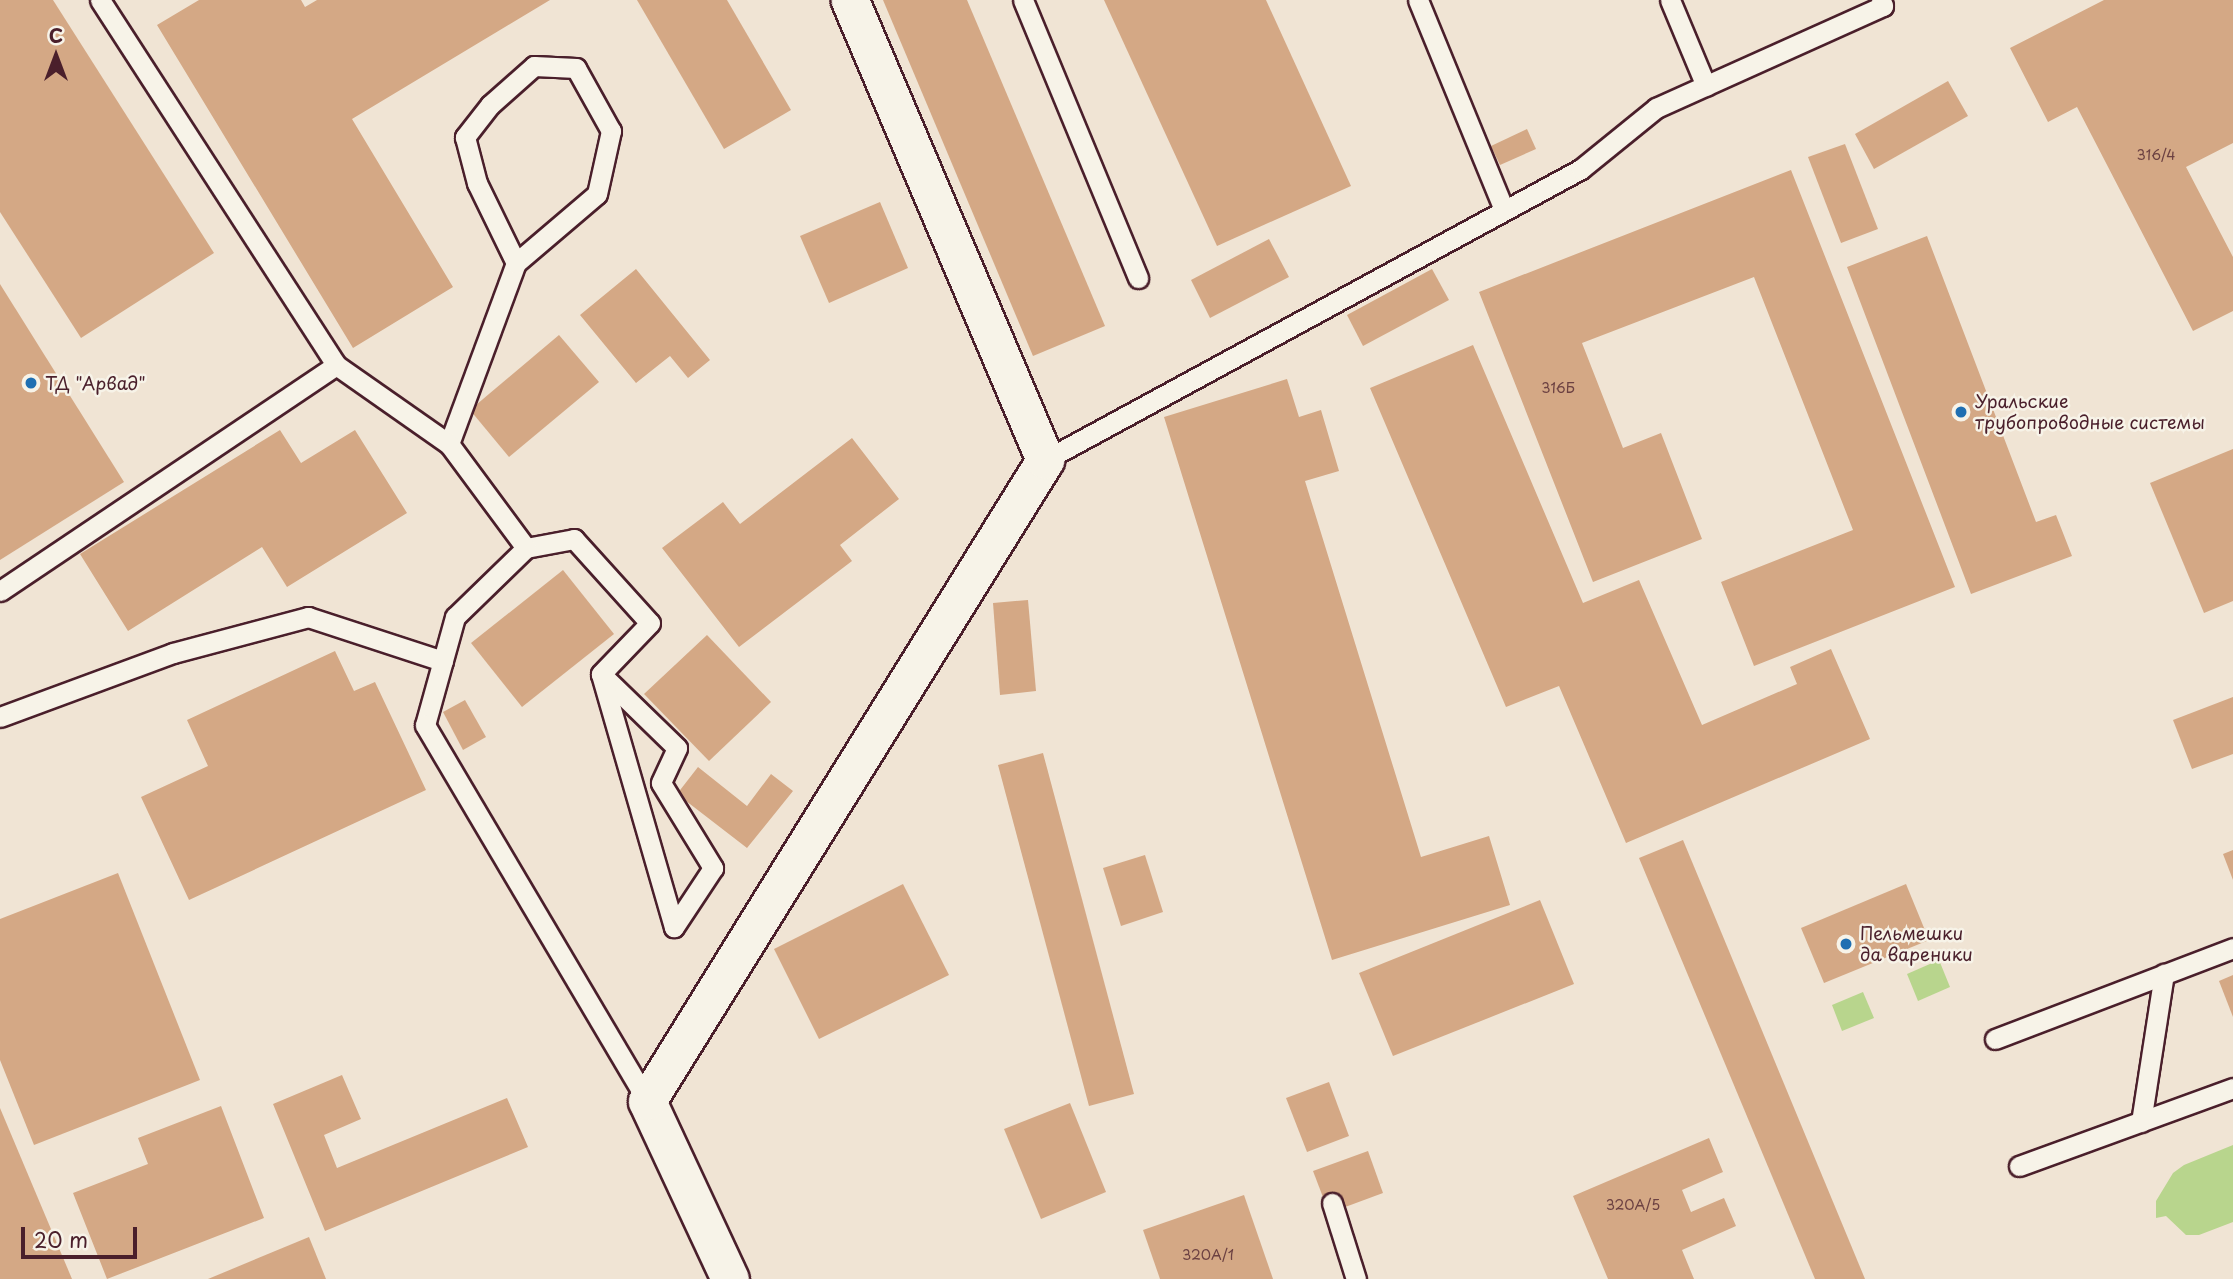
<!DOCTYPE html>
<html>
<head>
<meta charset="utf-8">
<style>
	body { margin:0 }
	#map { position:relative; width:2233px; height:1279px; overflow:hidden; background:#f0e4d4; font-family:"Playpen Sans",sans-serif }
	div>[style] { position:absolute }
	.green>* { inset:0; background:#b8d58d }
	.building>* { inset:0; background:#d4a885 }
	.roads { filter:drop-shadow(2px 0 #4a1f2b) drop-shadow(-2px 0 #4a1f2b) drop-shadow(0 2px #4a1f2b) drop-shadow(0 -2px #4a1f2b) }
	.lane>* { height:19px; margin:-9.5px; padding:0 9.5px; transform-origin:9.5px; border-radius:9.5px; background:#f7f3e8 }
	.street>* { height:37px; margin:-18.5px; padding:0 18.5px; transform-origin:18.5px; border-radius:18.5px; background:#f7f3e8 }
	.dots>* { width:19px; height:19px; translate:-50% -50%; box-sizing:border-box; border:4px solid #f7f3e8; border-radius:50% }
	span { translate:-50% -50%; white-space:nowrap; text-align:center; line-height:1.15; -webkit-text-stroke:5px #f7f3e8; paint-order:stroke }
	.number-label { font-size:14px; color:#6c4142 }
	.number-label span { -webkit-text-stroke-width:0 }
	.poi-label { font-size:18px; color:#4a1f2b }
	.left { translate:0 -50%; text-align:left }
	.north { position:absolute; left:21px; top:21px; width:70px; height:70px; -webkit-text-stroke:5px #f7f3e8; paint-order:stroke; rotate:0deg; font-size:19px; font-weight:700; line-height:28px; text-align:center; color:#4a1f2b }
	.north::after { content:''; display:block; margin:auto; width:24px; height:32px; background:#4a1f2b; clip-path:polygon(50% 0,100% 100%,50% 72%,0 100%) }
	.scale { position:absolute; left:21px; top:1227px; width:116px; height:32px; box-sizing:border-box; border:4px solid #4a1f2b; border-top:0; padding-left:9px; font-size:21px; line-height:24px; white-space:nowrap; color:#4a1f2b; -webkit-text-stroke:5px #f7f3e8; paint-order:stroke }
</style>
</head>
<body>
<div id="map">
	<div class="green">
		<div style="clip-path:polygon(1939px 960px,1950px 987px,1918px 1001px,1907px 974px)"></div>
		<div style="clip-path:polygon(1863px 992px,1874px 1018px,1842px 1031px,1832px 1005px)"></div>
		<div style="clip-path:polygon(2233px 1145px,2233px 1222px,2199px 1235px,2186px 1235px,2166px 1216px,2156px 1218px,2156px 1201px,2173px 1173px,2184px 1165px)"></div>
	</div>
	<div class="building">
		<div style="clip-path:polygon(0 0,53px 0,214px 253px,81px 338px,0 212px)"></div>
		<div style="clip-path:polygon(199px 0,301px 0,305px 7px,317px 0,550px 0,352px 119px,453px 287px,353px 348px,157px 25px)"></div>
		<div style="clip-path:polygon(637px 0,727px 0,791px 110px,724px 149px)"></div>
		<div style="clip-path:polygon(883px 0,967px 0,1105px 326px,1033px 356px)"></div>
		<div style="clip-path:polygon(1104px 0,1266px 0,1351px 186px,1217px 246px)"></div>
		<div style="clip-path:polygon(2104px 0,2233px 0,2233px 143px,2186px 167px,2233px 257px,2233px 311px,2193px 331px,2077px 107px,2048px 122px,2010px 48px)"></div>
		<div style="clip-path:polygon(1948px 81px,1968px 116px,1874px 169px,1855px 134px)"></div>
		<div style="clip-path:polygon(1527px 129px,1536px 149px,1500px 165px,1491px 146px)"></div>
		<div style="clip-path:polygon(1845px 144px,1878px 229px,1841px 243px,1808px 157px)"></div>
		<div style="clip-path:polygon(1791px 170px,1955px 587px,1754px 666px,1721px 582px,1853px 530px,1754px 277px,1582px 343px,1623px 448px,1661px 433px,1702px 539px,1593px 582px,1479px 292px)"></div>
		<div style="clip-path:polygon(880px 202px,908px 268px,829px 303px,800px 236px)"></div>
		<div style="clip-path:polygon(1927px 236px,2036px 522px,2056px 515px,2072px 556px,1971px 594px,1847px 267px)"></div>
		<div style="clip-path:polygon(1269px 239px,1289px 277px,1210px 318px,1191px 280px)"></div>
		<div style="clip-path:polygon(636px 269px,710px 360px,688px 378px,670px 356px,636px 383px,580px 315px)"></div>
		<div style="clip-path:polygon(1432px 269px,1449px 300px,1363px 346px,1347px 315px)"></div>
		<div style="clip-path:polygon(0 284px,124px 482px,0 560px)"></div>
		<div style="clip-path:polygon(559px 335px,599px 382px,509px 457px,470px 410px)"></div>
		<div style="clip-path:polygon(1473px 345px,1583px 603px,1639px 580px,1702px 725px,1797px 684px,1790px 667px,1831px 649px,1870px 739px,1626px 843px,1559px 686px,1506px 707px,1370px 388px)"></div>
		<div style="clip-path:polygon(1287px 379px,1299px 417px,1321px 410px,1339px 471px,1305px 481px,1421px 857px,1489px 836px,1510px 905px,1332px 960px,1164px 417px)"></div>
		<div style="clip-path:polygon(280px 430px,301px 463px,355px 430px,407px 513px,287px 587px,262px 547px,128px 631px,80px 554px)"></div>
		<div style="clip-path:polygon(852px 438px,899px 499px,840px 545px,852px 561px,739px 647px,662px 548px,723px 502px,740px 524px)"></div>
		<div style="clip-path:polygon(2233px 449px,2233px 601px,2204px 613px,2150px 483px)"></div>
		<div style="clip-path:polygon(563px 570px,614px 634px,522px 707px,471px 643px)"></div>
		<div style="clip-path:polygon(1028px 600px,1036px 691px,1000px 695px,993px 603px)"></div>
		<div style="clip-path:polygon(707px 635px,771px 702px,709px 761px,644px 694px)"></div>
		<div style="clip-path:polygon(335px 651px,354px 691px,375px 682px,426px 790px,189px 900px,141px 797px,208px 766px,187px 720px)"></div>
		<div style="clip-path:polygon(2233px 697px,2233px 754px,2192px 769px,2173px 720px)"></div>
		<div style="clip-path:polygon(465px 700px,486px 737px,463px 750px,443px 712px)"></div>
		<div style="clip-path:polygon(1043px 753px,1134px 1094px,1089px 1106px,998px 765px)"></div>
		<div style="clip-path:polygon(698px 767px,747px 806px,771px 774px,793px 791px,747px 848px,677px 794px)"></div>
		<div style="clip-path:polygon(1683px 840px,1865px 1279px,1815px 1279px,1639px 858px)"></div>
		<div style="clip-path:polygon(2233px 850px,2233px 880px,2223px 854px)"></div>
		<div style="clip-path:polygon(1145px 855px,1163px 912px,1121px 926px,1103px 868px)"></div>
		<div style="clip-path:polygon(118px 873px,200px 1080px,34px 1145px,0 1060px,0 919px)"></div>
		<div style="clip-path:polygon(903px 884px,949px 975px,819px 1039px,774px 949px)"></div>
		<div style="clip-path:polygon(1906px 884px,1929px 940px,1824px 983px,1801px 928px)"></div>
		<div style="clip-path:polygon(1540px 900px,1574px 984px,1393px 1056px,1359px 973px)"></div>
		<div style="clip-path:polygon(2233px 975px,2233px 1017px,2219px 981px)"></div>
		<div style="clip-path:polygon(342px 1075px,361px 1119px,324px 1135px,337px 1168px,507px 1098px,528px 1147px,325px 1231px,273px 1104px)"></div>
		<div style="clip-path:polygon(1329px 1082px,1349px 1136px,1307px 1152px,1286px 1098px)"></div>
		<div style="clip-path:polygon(1070px 1103px,1106px 1192px,1041px 1219px,1004px 1129px)"></div>
		<div style="clip-path:polygon(221px 1106px,264px 1218px,107px 1279px,73px 1193px,148px 1164px,138px 1138px)"></div>
		<div style="clip-path:polygon(0 1108px,72px 1279px,0 1279px)"></div>
		<div style="clip-path:polygon(1709px 1138px,1723px 1172px,1682px 1190px,1691px 1212px,1724px 1198px,1736px 1226px,1682px 1250px,1694px 1279px,1608px 1279px,1573px 1196px)"></div>
		<div style="clip-path:polygon(1368px 1151px,1383px 1193px,1329px 1213px,1313px 1171px)"></div>
		<div style="clip-path:polygon(1244px 1195px,1273px 1279px,1160px 1279px,1143px 1230px)"></div>
		<div style="clip-path:polygon(309px 1237px,326px 1279px,208px 1279px)"></div>
	</div>
	<div class="roads">
		<div class="lane">
			<div style="left:100px;top:0;width:435px;rotate:57.1deg"></div>
			<div style="left:1023px;top:0;width:301px;rotate:67.5deg"></div>
			<div style="left:1418px;top:0;width:227px;rotate:67.7deg"></div>
			<div style="left:1670px;top:0;width:93px;rotate:67.3deg"></div>
			<div style="left:449px;top:444px;width:193px;rotate:-69.7deg"></div>
			<div style="left:516px;top:263px;width:106px;rotate:-40.4deg"></div>
			<div style="left:597px;top:194px;width:65px;rotate:-77.5deg"></div>
			<div style="left:611px;top:131px;width:72px;rotate:-119.1deg"></div>
			<div style="left:576px;top:68px;width:42px;rotate:-177.3deg"></div>
			<div style="left:534px;top:66px;width:59px;rotate:138.4deg"></div>
			<div style="left:490px;top:105px;width:41px;rotate:128deg"></div>
			<div style="left:465px;top:137px;width:48px;rotate:75.4deg"></div>
			<div style="left:477px;top:183px;width:89px;rotate:64deg"></div>
			<div style="left:1045px;top:460px;width:610px;rotate:-28.5deg"></div>
			<div style="left:1581px;top:169px;width:97px;rotate:-39.1deg"></div>
			<div style="left:1656px;top:108px;width:249px;rotate:-24.2deg"></div>
			<div style="left:1883px;top:6px;width:6px;rotate:-108deg"></div>
			<div style="left:526px;top:548px;width:49px;rotate:-10.6deg"></div>
			<div style="left:574px;top:539px;width:113px;rotate:47.9deg"></div>
			<div style="left:650px;top:623px;width:71px;rotate:133.9deg"></div>
			<div style="left:601px;top:674px;width:106px;rotate:44.2deg"></div>
			<div style="left:677px;top:748px;width:38px;rotate:115deg"></div>
			<div style="left:661px;top:783px;width:100px;rotate:58.5deg"></div>
			<div style="left:713px;top:868px;width:71px;rotate:123.5deg"></div>
			<div style="left:674px;top:927px;width:263px;rotate:-106.1deg"></div>
			<div style="left:0;top:591px;width:405px;rotate:-33.9deg"></div>
			<div style="left:336px;top:365px;width:138px;rotate:35deg"></div>
			<div style="left:449px;top:444px;width:129px;rotate:53.5deg"></div>
			<div style="left:526px;top:548px;width:99px;rotate:135.8deg"></div>
			<div style="left:455px;top:617px;width:112px;rotate:105.5deg"></div>
			<div style="left:425px;top:725px;width:437px;rotate:59.4deg"></div>
			<div style="left:0;top:717px;width:184px;rotate:-20.3deg"></div>
			<div style="left:173px;top:653px;width:140px;rotate:-14.9deg"></div>
			<div style="left:308px;top:617px;width:142px;rotate:18.1deg"></div>
			<div style="left:1995px;top:1039px;width:255px;rotate:-20.9deg"></div>
			<div style="left:2141px;top:1122px;width:150px;rotate:-81.2deg"></div>
			<div style="left:2019px;top:1166px;width:228px;rotate:-20deg"></div>
			<div style="left:1332px;top:1203px;width:80px;rotate:72.5deg"></div>
		</div>
		<div class="street">
			<div style="left:730px;top:1279px;width:196px;rotate:-115deg"></div>
			<div style="left:647px;top:1101px;width:755px;rotate:-58.16deg"></div>
			<div style="left:1045px;top:460px;width:500px;rotate:-113deg"></div>
		</div>
	</div>
	<div class="dots">
		<div style="left:31px;top:383px;background:#1f6fb2"></div>
		<div style="left:1961px;top:412px;background:#1f6fb2"></div>
		<div style="left:1846px;top:944px;background:#1f6fb2"></div>
	</div>
	<div class="number-label">
		<span style="left:2156px;top:155px">316/4</span>
		<span style="left:1558px;top:388px">316Б</span>
		<span style="left:1633px;top:1205px">320А/5</span>
		<span style="left:1208px;top:1255px">320А/1</span>
	</div>
	<div class="poi-label">
		<span class="left" style="left:45px;top:383px">ТД "Арвад"</span>
		<span class="left" style="left:1975px;top:412px">Уральские<br>трубопроводные системы</span>
		<span class="left" style="left:1860px;top:944px">Пельмешки<br>да вареники</span>
	</div>
	<div class="north">С</div>
	<div class="scale">20 m</div>
</div>
</body>
</html>
